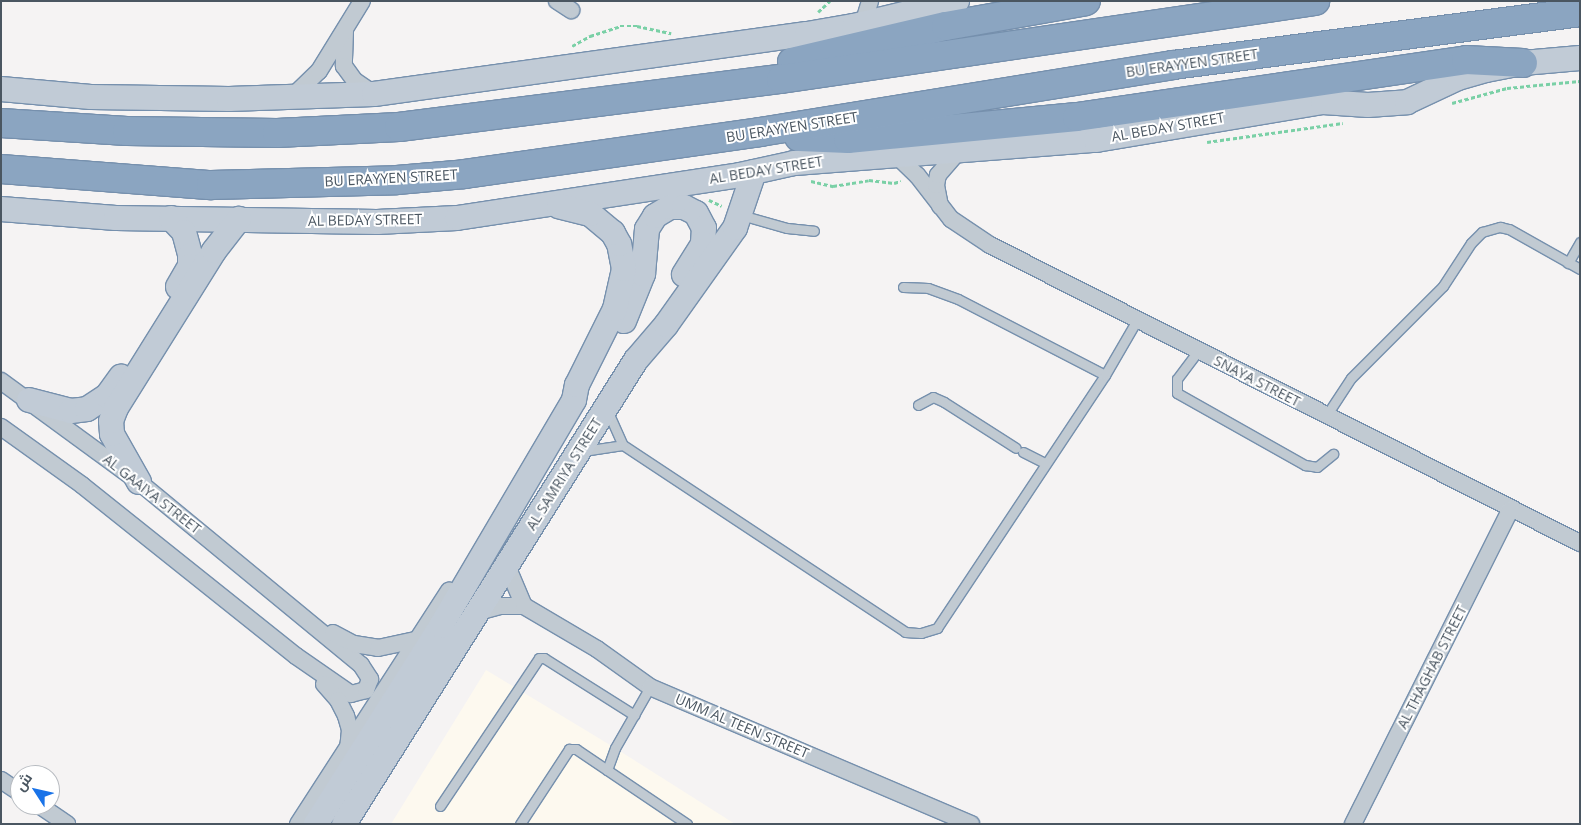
<!DOCTYPE html>
<html>
<head>
<meta charset="utf-8">
<style>
	body { margin:0 }
	#map { position:relative; width:1581px; height:825px; overflow:hidden; background:#f5f3f3; font-family:"Open Sans",Cairo,sans-serif }
	div>[style] { position:absolute }
	.commercial>* { inset:0; background:#fdf9ef }
	.path>* { height:2.5px; margin-top:-1.25px; transform-origin:0; background:repeating-linear-gradient(90deg,#7ad0a6 0 4px,transparent 0 6.5px) }
	.roads { filter:drop-shadow(1px 0 #7690ad) drop-shadow(-1px 0 #7690ad) drop-shadow(0 1px #7690ad) drop-shadow(0 -1px #7690ad) }
	.lane>* { height:9px; margin:-4.5px; padding:0 4.5px; transform-origin:4.5px; border-radius:4.5px; background:#c1cad2 }
	.street>* { height:16px; margin:-8px; padding:0 8px; transform-origin:8px; border-radius:8px; background:#c1cad2 }
	.secondary>* { height:24px; margin:-12px; padding:0 12px; transform-origin:12px; border-radius:12px; background:#c1cbd6 }
	.highway>* { height:28px; margin:-14px; padding:0 14px; transform-origin:14px; border-radius:14px; background:#8ba5c1 }
	span { translate:-50% -50%; white-space:nowrap; text-align:center; line-height:1.15; -webkit-text-stroke:4px #fff; paint-order:stroke }
	.street-label { font-size:14px; color:#4a5661 }
	.frame { position:absolute; inset:0; border:2px solid #4a5661; pointer-events:none }
	.north { position:absolute; left:10px; top:765px; width:50px; height:50px; box-sizing:border-box; background:#fff; border:1px solid #b7bbc0; border-radius:50%; rotate:305deg; font-size:14px; font-weight:700; line-height:20px; text-align:center; color:#4a5661 }
	.north::after { content:''; display:block; margin:auto; width:18px; height:22px; background:#1a73e8; clip-path:polygon(50% 0,100% 100%,50% 72%,0 100%) }
</style>
</head>
<body>
<div id="map">
	<div class="commercial">
		<div style="clip-path:polygon(486px 670px,615px 748px,735px 824px,391px 824px)"></div>
	</div>
	<div class="path">
		<div style="left:818px;top:12px;width:16px;rotate:-43deg"></div>
		<div style="left:572px;top:46px;width:21px;rotate:-29deg"></div>
		<div style="left:590px;top:36px;width:32px;rotate:-18deg"></div>
		<div style="left:620px;top:26px;width:17px"></div>
		<div style="left:637px;top:26px;width:35px;rotate:12deg"></div>
		<div style="left:1452px;top:103px;width:57px;rotate:-15.3deg"></div>
		<div style="left:1507px;top:88px;width:73px;rotate:-5.5deg"></div>
		<div style="left:1207px;top:142px;width:137px;rotate:-8deg"></div>
		<div style="left:811px;top:181px;width:23px;rotate:13deg"></div>
		<div style="left:833px;top:186px;width:36px;rotate:-9deg"></div>
		<div style="left:869px;top:180px;width:25px;rotate:7deg"></div>
		<div style="left:894px;top:183px;width:7px;rotate:-16deg"></div>
		<div style="left:709px;top:200px;width:14px;rotate:25deg"></div>
	</div>
	<div class="roads">
		<div class="lane">
			<div style="left:741px;top:215px;width:48px;rotate:15.8deg"></div>
			<div style="left:787px;top:228px;width:27px;rotate:6deg"></div>
			<div style="left:1568px;top:263px;width:24px;rotate:-60deg"></div>
			<div style="left:903px;top:287px;width:25px;rotate:2deg"></div>
			<div style="left:928px;top:288px;width:32px;rotate:20deg"></div>
			<div style="left:958px;top:299px;width:165px;rotate:27.3deg"></div>
			<div style="left:1198px;top:351px;width:35px;rotate:127deg"></div>
			<div style="left:1177px;top:379px;width:14px;rotate:90deg"></div>
			<div style="left:1177px;top:393px;width:147px;rotate:29.4deg"></div>
			<div style="left:1305px;top:465px;width:12px;rotate:9deg"></div>
			<div style="left:1317px;top:467px;width:21px;rotate:-39deg"></div>
			<div style="left:918px;top:405px;width:17px;rotate:-28deg"></div>
			<div style="left:933px;top:397px;width:12px;rotate:24deg"></div>
			<div style="left:944px;top:402px;width:85px;rotate:32.6deg"></div>
			<div style="left:608px;top:412px;width:36px;rotate:66deg"></div>
			<div style="left:623px;top:445px;width:338px;rotate:33.5deg"></div>
			<div style="left:905px;top:632px;width:16px;rotate:4deg"></div>
			<div style="left:921px;top:633px;width:17px;rotate:-17deg"></div>
			<div style="left:937px;top:628px;width:304px;rotate:-56.4deg"></div>
			<div style="left:1105px;top:375px;width:64px;rotate:-59.8deg"></div>
			<div style="left:1326px;top:416px;width:45px;rotate:-56.7deg"></div>
			<div style="left:1351px;top:378px;width:130px;rotate:-45deg"></div>
			<div style="left:1443px;top:286px;width:51px;rotate:-56.9deg"></div>
			<div style="left:1471px;top:243px;width:16px;rotate:-45deg"></div>
			<div style="left:1482px;top:232px;width:19px;rotate:-16deg"></div>
			<div style="left:1500px;top:227px;width:9px;rotate:13deg"></div>
			<div style="left:1509px;top:229px;width:81px;rotate:29.4deg"></div>
			<div style="left:583px;top:451px;width:40px;rotate:-8.5deg"></div>
			<div style="left:1023px;top:452px;width:25px;rotate:27deg"></div>
			<div style="left:607px;top:770px;width:23px;rotate:-70deg"></div>
			<div style="left:615px;top:748px;width:70px;rotate:-60.2deg"></div>
			<div style="left:440px;top:806px;width:178px;rotate:-56.2deg"></div>
			<div style="left:539px;top:658px;width:5px"></div>
			<div style="left:544px;top:658px;width:107px;rotate:32.3deg"></div>
			<div style="left:520px;top:824px;width:90px;rotate:-56.8deg"></div>
			<div style="left:569px;top:749px;width:7px"></div>
			<div style="left:576px;top:749px;width:134px;rotate:34deg"></div>
		</div>
		<div class="street">
			<div style="left:557px;top:1px;width:17px;rotate:33deg"></div>
			<div style="left:863px;top:24px;width:24px;rotate:-73deg"></div>
			<div style="left:345px;top:31px;width:35px;rotate:92deg"></div>
			<div style="left:344px;top:66px;width:19px;rotate:54deg"></div>
			<div style="left:355px;top:81px;width:23px;rotate:34deg"></div>
			<div style="left:292px;top:97px;width:37px;rotate:-44deg"></div>
			<div style="left:319px;top:71px;width:82px;rotate:-58.4deg"></div>
			<div style="left:897px;top:156px;width:28px;rotate:44deg"></div>
			<div style="left:917px;top:175px;width:56px;rotate:52.3deg"></div>
			<div style="left:951px;top:219px;width:47px;rotate:33.7deg"></div>
			<div style="left:990px;top:245px;width:661px;rotate:26.8deg"></div>
			<div style="left:940px;top:206px;width:21px;rotate:-101deg"></div>
			<div style="left:936px;top:185px;width:10px;rotate:-79deg"></div>
			<div style="left:938px;top:175px;width:32px;rotate:-49deg"></div>
			<div style="left:1px;top:381px;width:171px;rotate:36.2deg"></div>
			<div style="left:139px;top:482px;width:288px;rotate:39.5deg"></div>
			<div style="left:361px;top:665px;width:17px;rotate:57deg"></div>
			<div style="left:370px;top:679px;width:12px;rotate:110deg"></div>
			<div style="left:366px;top:690px;width:16px;rotate:165deg"></div>
			<div style="left:351px;top:694px;width:67px;rotate:-145.4deg"></div>
			<div style="left:296px;top:656px;width:274px;rotate:-141.4deg"></div>
			<div style="left:82px;top:485px;width:100px;rotate:-144.4deg"></div>
			<div style="left:507px;top:566px;width:43px;rotate:67deg"></div>
			<div style="left:478px;top:612px;width:23px;rotate:-15deg"></div>
			<div style="left:500px;top:606px;width:24px"></div>
			<div style="left:524px;top:606px;width:85px;rotate:30.5deg"></div>
			<div style="left:597px;top:649px;width:65px;rotate:35.6deg"></div>
			<div style="left:650px;top:687px;width:349px;rotate:23.1deg"></div>
			<div style="left:333px;top:633px;width:24px;rotate:28deg"></div>
			<div style="left:354px;top:644px;width:24px;rotate:9deg"></div>
			<div style="left:378px;top:648px;width:39px;rotate:-12deg"></div>
			<div style="left:324px;top:684px;width:21px;rotate:49deg"></div>
			<div style="left:338px;top:700px;width:18px;rotate:63deg"></div>
			<div style="left:346px;top:716px;width:15px;rotate:74deg"></div>
			<div style="left:350px;top:730px;width:19px;rotate:96deg"></div>
			<div style="left:1px;top:780px;width:23px;rotate:34deg"></div>
			<div style="left:39px;top:805px;width:34px;rotate:34deg"></div>
			<div style="left:298px;top:824px;width:278px;rotate:-57.1deg"></div>
			<div style="left:1353px;top:824px;width:352px;rotate:-63.4deg"></div>
		</div>
		<div class="secondary">
			<div style="left:1px;top:89px;width:90px;rotate:5.1deg"></div>
			<div style="left:91px;top:97px;width:138px;rotate:0.8deg"></div>
			<div style="left:229px;top:99px;width:145px;rotate:-2deg"></div>
			<div style="left:374px;top:94px;width:437px;rotate:-7.9deg"></div>
			<div style="left:807px;top:34px;width:48px;rotate:-9.7deg"></div>
			<div style="left:854px;top:26px;width:106px;rotate:-13.6deg"></div>
			<div style="left:1px;top:209px;width:115px;rotate:4.5deg"></div>
			<div style="left:116px;top:218px;width:261px;rotate:0.9deg"></div>
			<div style="left:377px;top:222px;width:80px;rotate:-2.9deg"></div>
			<div style="left:457px;top:218px;width:286px;rotate:-8.6deg"></div>
			<div style="left:740px;top:175px;width:55px;rotate:-12.5deg"></div>
			<div style="left:794px;top:163px;width:303px;rotate:-4.4deg"></div>
			<div style="left:1096px;top:140px;width:230px;rotate:-9.5deg"></div>
			<div style="left:1323px;top:102px;width:45px;rotate:3.8deg"></div>
			<div style="left:1368px;top:105px;width:39px;rotate:-4deg"></div>
			<div style="left:1407px;top:102px;width:56px;rotate:-25.2deg"></div>
			<div style="left:1458px;top:78px;width:29px;rotate:-16deg"></div>
			<div style="left:1486px;top:70px;width:38px;rotate:-11deg"></div>
			<div style="left:1523px;top:63px;width:57px;rotate:-5deg"></div>
			<div style="left:171px;top:218px;width:19px;rotate:47deg"></div>
			<div style="left:184px;top:232px;width:24px;rotate:75deg"></div>
			<div style="left:190px;top:255px;width:11px;rotate:90deg"></div>
			<div style="left:190px;top:266px;width:24px;rotate:120deg"></div>
			<div style="left:624px;top:321px;width:51px;rotate:-68deg"></div>
			<div style="left:643px;top:274px;width:45px;rotate:-84.9deg"></div>
			<div style="left:647px;top:229px;width:15px;rotate:-58deg"></div>
			<div style="left:655px;top:216px;width:17px;rotate:-31deg"></div>
			<div style="left:670px;top:207px;width:14px"></div>
			<div style="left:684px;top:207px;width:13px;rotate:27deg"></div>
			<div style="left:696px;top:213px;width:17px;rotate:62deg"></div>
			<div style="left:704px;top:228px;width:16px;rotate:94deg"></div>
			<div style="left:703px;top:244px;width:36px;rotate:122deg"></div>
			<div style="left:29px;top:400px;width:43px;rotate:14.7deg"></div>
			<div style="left:71px;top:411px;width:16px;rotate:-7deg"></div>
			<div style="left:87px;top:409px;width:24px;rotate:-33deg"></div>
			<div style="left:107px;top:396px;width:24px;rotate:-54deg"></div>
			<div style="left:139px;top:482px;width:55px;rotate:-119.4deg"></div>
			<div style="left:112px;top:434px;width:13px;rotate:-94deg"></div>
			<div style="left:111px;top:421px;width:14px;rotate:-69deg"></div>
			<div style="left:116px;top:408px;width:185px;rotate:-58deg"></div>
			<div style="left:214px;top:251px;width:41px;rotate:-52deg"></div>
			<div style="left:316px;top:824px;width:234px;rotate:-57.7deg"></div>
			<div style="left:441px;top:626px;width:262px;rotate:-59.5deg"></div>
			<div style="left:574px;top:400px;width:15px;rotate:-79deg"></div>
			<div style="left:577px;top:385px;width:85px;rotate:-63.4deg"></div>
			<div style="left:615px;top:309px;width:41px;rotate:-77.3deg"></div>
			<div style="left:624px;top:269px;width:25px;rotate:-101deg"></div>
			<div style="left:619px;top:244px;width:13px;rotate:-119deg"></div>
			<div style="left:613px;top:233px;width:30px;rotate:-140deg"></div>
			<div style="left:590px;top:214px;width:32px;rotate:-166deg"></div>
			<div style="left:344px;top:824px;width:548px;rotate:-57.82deg"></div>
			<div style="left:636px;top:360px;width:46px;rotate:-49.4deg"></div>
			<div style="left:666px;top:325px;width:119px;rotate:-54.6deg"></div>
			<div style="left:735px;top:228px;width:59px;rotate:-71.3deg"></div>
		</div>
		<div class="highway">
			<div style="left:792px;top:62px;width:158px;rotate:-13.2deg"></div>
			<div style="left:946px;top:26px;width:142px;rotate:-10.1deg"></div>
			<div style="left:1px;top:123px;width:126px;rotate:3.6deg"></div>
			<div style="left:127px;top:131px;width:150px;rotate:0.8deg"></div>
			<div style="left:277px;top:133px;width:122px;rotate:-2.8deg"></div>
			<div style="left:399px;top:127px;width:385px;rotate:-7.2deg"></div>
			<div style="left:781px;top:79px;width:540px;rotate:-8.31deg"></div>
			<div style="left:799px;top:137px;width:49px;rotate:2.3deg"></div>
			<div style="left:848px;top:139px;width:230px;rotate:-5.5deg"></div>
			<div style="left:1077px;top:117px;width:393px;rotate:-8.3deg"></div>
			<div style="left:1466px;top:60px;width:57px;rotate:3deg"></div>
			<div style="left:1px;top:169px;width:211px;rotate:4.4deg"></div>
			<div style="left:211px;top:185px;width:186px;rotate:-1.5deg"></div>
			<div style="left:397px;top:180px;width:68px;rotate:-5deg"></div>
			<div style="left:465px;top:174px;width:298px;rotate:-8.1deg"></div>
			<div style="left:760px;top:132px;width:418px;rotate:-9.2deg"></div>
			<div style="left:1173px;top:65px;width:410px;rotate:-7.4deg"></div>
		</div>
	</div>
	<div class="street-label">
		<span style="left:1192px;top:63px;rotate:-8deg">BU ERAYYEN STREET</span>
		<span style="left:792px;top:127px;rotate:-9deg">BU ERAYYEN STREET</span>
		<span style="left:1168px;top:127px;rotate:-10deg">AL BEDAY STREET</span>
		<span style="left:766px;top:170px;rotate:-9deg">AL BEDAY STREET</span>
		<span style="left:391px;top:178px;rotate:-3deg">BU ERAYYEN STREET</span>
		<span style="left:365px;top:220px;rotate:-1deg">AL BEDAY STREET</span>
		<span style="left:1257px;top:381px;rotate:27deg">SNAYA STREET</span>
		<span style="left:564px;top:474px;rotate:-58deg">AL SAMRIYA STREET</span>
		<span style="left:152px;top:494px;rotate:38deg">AL GAAIYA STREET</span>
		<span style="left:1432px;top:667px;rotate:-63deg">AL THAGHAB STREET</span>
		<span style="left:742px;top:726px;rotate:23deg">UMM AL TEEN STREET</span>
	</div>
	<div class="frame"></div>
	<div class="north">ش</div>
</div>
</body>
</html>
